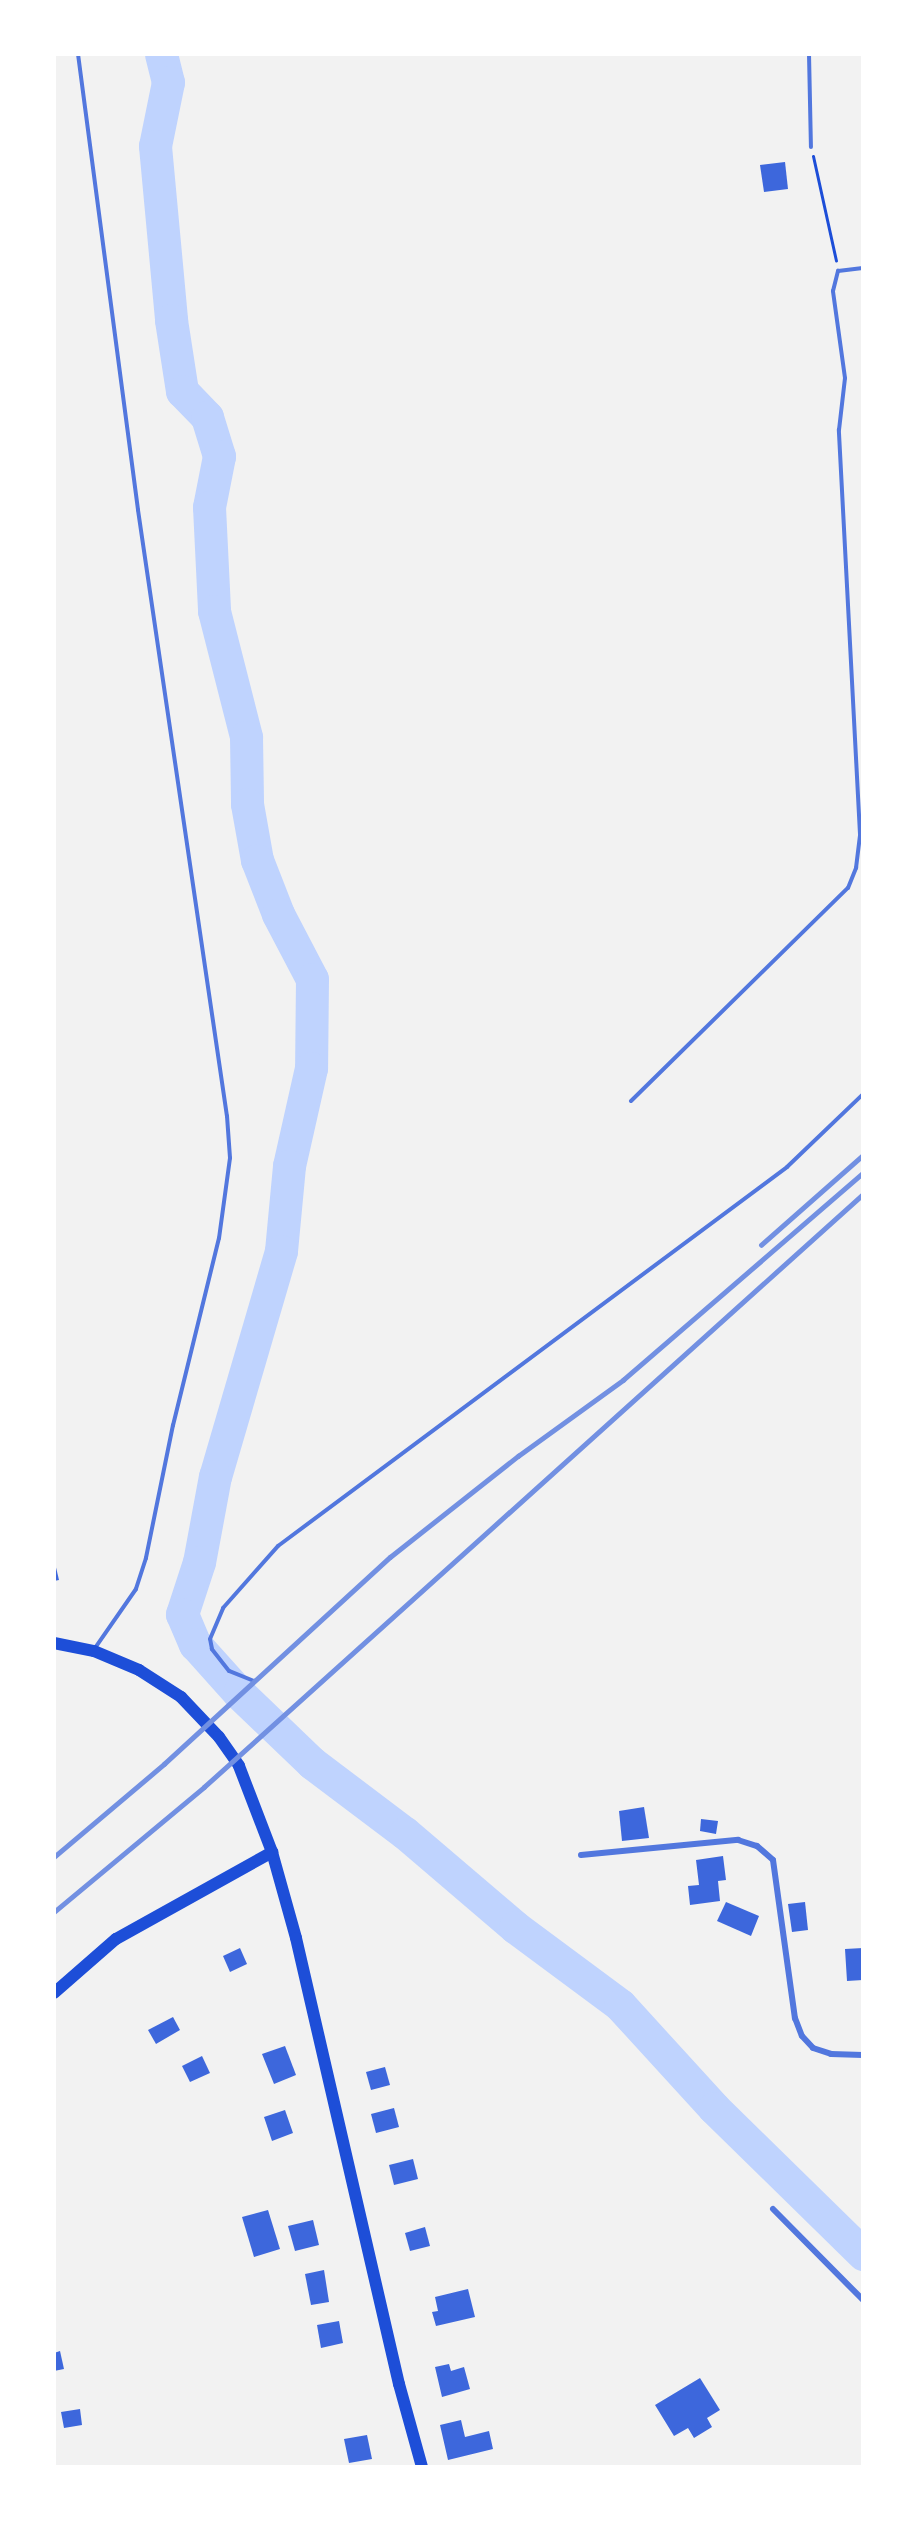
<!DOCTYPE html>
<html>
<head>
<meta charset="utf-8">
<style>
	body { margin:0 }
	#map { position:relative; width:917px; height:2521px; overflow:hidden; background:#f2f2f2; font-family:Inter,sans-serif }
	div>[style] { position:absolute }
	.river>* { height:33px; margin:-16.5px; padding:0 16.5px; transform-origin:16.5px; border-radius:16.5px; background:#bfd3fe }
	.building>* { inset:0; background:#3d67dc }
	.path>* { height:3px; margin:-1.5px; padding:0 1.5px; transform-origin:1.5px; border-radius:1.5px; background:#1d4ed8 }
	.service>* { height:4px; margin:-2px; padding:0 2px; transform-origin:2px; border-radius:2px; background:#5277de }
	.minor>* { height:6px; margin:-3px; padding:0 3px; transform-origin:3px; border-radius:3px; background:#5277de }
	.secondary>* { height:12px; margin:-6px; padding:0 6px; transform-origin:6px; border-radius:6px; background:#1d4ed8 }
	.rail>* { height:4.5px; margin:-2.25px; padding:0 2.25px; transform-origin:2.25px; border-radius:2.25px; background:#7290e2 }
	span { translate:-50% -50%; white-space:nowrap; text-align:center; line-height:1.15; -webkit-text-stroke:6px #fff; paint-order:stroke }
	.frame { position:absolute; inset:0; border:56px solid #fff; pointer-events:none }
</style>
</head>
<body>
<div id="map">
	<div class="river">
		<div style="left:161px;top:54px;width:29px;rotate:76deg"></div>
		<div style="left:168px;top:82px;width:65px;rotate:101.5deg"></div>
		<div style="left:155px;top:146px;width:175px;rotate:84.7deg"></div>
		<div style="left:171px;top:320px;width:72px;rotate:81.2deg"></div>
		<div style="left:182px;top:391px;width:36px;rotate:46deg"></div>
		<div style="left:207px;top:417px;width:41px;rotate:72.9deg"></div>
		<div style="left:219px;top:456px;width:52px;rotate:101.1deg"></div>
		<div style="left:209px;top:507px;width:104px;rotate:87.2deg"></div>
		<div style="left:214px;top:611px;width:130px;rotate:75.7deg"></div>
		<div style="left:246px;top:737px;width:67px;rotate:89.1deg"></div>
		<div style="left:247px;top:804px;width:57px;rotate:79.9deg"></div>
		<div style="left:257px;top:860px;width:58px;rotate:68.7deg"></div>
		<div style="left:278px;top:914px;width:73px;rotate:62.4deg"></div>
		<div style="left:312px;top:979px;width:89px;rotate:90.6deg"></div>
		<div style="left:311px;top:1068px;width:100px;rotate:102.7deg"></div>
		<div style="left:289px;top:1166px;width:85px;rotate:95.4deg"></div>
		<div style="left:281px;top:1251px;width:234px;rotate:106.3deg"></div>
		<div style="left:215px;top:1476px;width:87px;rotate:100.5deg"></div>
		<div style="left:199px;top:1562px;width:55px;rotate:108.1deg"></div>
		<div style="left:182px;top:1614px;width:33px;rotate:67deg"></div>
		<div style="left:195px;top:1644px;width:66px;rotate:48.1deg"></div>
		<div style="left:239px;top:1693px;width:101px;rotate:43.8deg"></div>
		<div style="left:312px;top:1763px;width:116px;rotate:37deg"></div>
		<div style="left:405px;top:1833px;width:145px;rotate:40.5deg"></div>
		<div style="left:515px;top:1927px;width:131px;rotate:36.6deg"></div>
		<div style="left:620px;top:2005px;width:139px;rotate:47.6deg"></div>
		<div style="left:714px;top:2108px;width:209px;rotate:44.4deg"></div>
	</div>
	<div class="building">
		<div style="clip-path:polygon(785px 162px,788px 189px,764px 192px,760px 165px)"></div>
		<div style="clip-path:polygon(54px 1559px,59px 1580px,54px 1581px)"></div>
		<div style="clip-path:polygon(644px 1807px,649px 1838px,622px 1841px,619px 1811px)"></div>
		<div style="clip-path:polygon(701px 1819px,718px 1821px,716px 1834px,700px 1831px)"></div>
		<div style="clip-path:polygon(723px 1856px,726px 1880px,718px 1881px,720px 1901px,690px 1905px,688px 1886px,699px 1885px,696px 1860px)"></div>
		<div style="clip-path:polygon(726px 1902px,759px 1916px,751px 1936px,717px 1921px)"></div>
		<div style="clip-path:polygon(805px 1902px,808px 1930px,792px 1932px,788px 1904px)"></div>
		<div style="clip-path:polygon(240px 1948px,247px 1964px,230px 1972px,223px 1956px)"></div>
		<div style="clip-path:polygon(863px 1948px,863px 1980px,847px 1981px,845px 1949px)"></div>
		<div style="clip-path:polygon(173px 2017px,180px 2030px,156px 2044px,148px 2030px)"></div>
		<div style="clip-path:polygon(285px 2046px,296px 2075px,274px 2084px,262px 2054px)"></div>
		<div style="clip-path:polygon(202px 2056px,210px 2073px,190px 2082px,182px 2066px)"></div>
		<div style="clip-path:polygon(385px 2067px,390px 2085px,371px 2090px,366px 2072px)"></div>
		<div style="clip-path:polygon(394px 2108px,399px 2127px,376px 2133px,371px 2114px)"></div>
		<div style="clip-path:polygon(285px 2110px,293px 2133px,272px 2141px,264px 2117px)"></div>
		<div style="clip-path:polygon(413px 2159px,418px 2179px,394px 2185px,389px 2165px)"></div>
		<div style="clip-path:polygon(268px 2210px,280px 2249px,254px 2257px,242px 2217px)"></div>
		<div style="clip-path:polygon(313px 2220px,319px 2245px,295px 2251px,288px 2226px)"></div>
		<div style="clip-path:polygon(425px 2227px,430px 2246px,410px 2251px,405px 2233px)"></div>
		<div style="clip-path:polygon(324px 2270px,329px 2302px,311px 2305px,305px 2274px)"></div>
		<div style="clip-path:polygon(468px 2289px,475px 2317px,436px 2326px,432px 2312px,438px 2311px,435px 2297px)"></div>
		<div style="clip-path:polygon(339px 2321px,343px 2343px,321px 2348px,317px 2325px)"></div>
		<div style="clip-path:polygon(60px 2351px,64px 2369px,54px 2371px,54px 2353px)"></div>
		<div style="clip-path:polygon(449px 2364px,451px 2371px,464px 2367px,470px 2389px,442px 2397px,435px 2367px)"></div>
		<div style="clip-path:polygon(700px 2378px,720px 2410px,707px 2418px,712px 2427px,694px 2438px,688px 2428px,674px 2436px,655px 2405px)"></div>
		<div style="clip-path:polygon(80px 2409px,82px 2425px,64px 2428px,61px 2412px)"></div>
		<div style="clip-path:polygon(461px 2420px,465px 2437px,489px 2431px,493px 2449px,448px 2460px,440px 2425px)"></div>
		<div style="clip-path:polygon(367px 2435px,372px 2459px,349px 2463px,344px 2439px)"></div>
	</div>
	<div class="path">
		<div style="left:813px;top:156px;width:107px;rotate:77.6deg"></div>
	</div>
	<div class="service">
		<div style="left:78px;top:54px;width:460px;rotate:82.5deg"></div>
		<div style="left:138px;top:510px;width:613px;rotate:81.65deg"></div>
		<div style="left:227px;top:1116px;width:42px;rotate:85.9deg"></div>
		<div style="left:230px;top:1158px;width:81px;rotate:97.8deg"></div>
		<div style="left:219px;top:1238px;width:193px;rotate:103.8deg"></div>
		<div style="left:173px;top:1425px;width:136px;rotate:101.5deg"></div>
		<div style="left:146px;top:1558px;width:33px;rotate:108deg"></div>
		<div style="left:136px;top:1589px;width:72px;rotate:124.8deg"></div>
		<div style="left:809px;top:54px;width:93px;rotate:88.8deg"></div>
		<div style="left:631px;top:1101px;width:304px;rotate:-44.5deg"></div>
		<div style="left:848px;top:888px;width:22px;rotate:-68deg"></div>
		<div style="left:856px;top:868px;width:34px;rotate:-83deg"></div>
		<div style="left:860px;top:834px;width:405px;rotate:-93deg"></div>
		<div style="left:839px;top:430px;width:52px;rotate:-83.4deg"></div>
		<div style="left:845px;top:378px;width:88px;rotate:-97.9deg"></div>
		<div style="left:833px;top:291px;width:21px;rotate:-76deg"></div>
		<div style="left:838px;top:271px;width:25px;rotate:-7deg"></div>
		<div style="left:254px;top:1681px;width:27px;rotate:-158deg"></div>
		<div style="left:229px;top:1671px;width:28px;rotate:-128deg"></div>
		<div style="left:212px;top:1649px;width:10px;rotate:-101deg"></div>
		<div style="left:210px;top:1639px;width:34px;rotate:-67deg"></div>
		<div style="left:223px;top:1608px;width:83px;rotate:-48.4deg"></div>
		<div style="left:278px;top:1546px;width:635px;rotate:-36.67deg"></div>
		<div style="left:787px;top:1167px;width:105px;rotate:-43.8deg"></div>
	</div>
	<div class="minor">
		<div style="left:581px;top:1855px;width:158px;rotate:-5.5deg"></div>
		<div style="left:738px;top:1840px;width:20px;rotate:18deg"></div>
		<div style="left:757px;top:1846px;width:21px;rotate:41deg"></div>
		<div style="left:773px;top:1860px;width:160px;rotate:82.1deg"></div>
		<div style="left:795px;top:2018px;width:19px;rotate:69deg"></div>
		<div style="left:802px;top:2036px;width:16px;rotate:47deg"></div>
		<div style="left:813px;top:2048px;width:19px;rotate:18deg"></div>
		<div style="left:831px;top:2054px;width:32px;rotate:2deg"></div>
		<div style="left:773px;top:2209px;width:128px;rotate:45.3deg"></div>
	</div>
	<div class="secondary">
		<div style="left:54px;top:1643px;width:41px;rotate:11.3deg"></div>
		<div style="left:94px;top:1651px;width:49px;rotate:22.9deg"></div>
		<div style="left:139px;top:1670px;width:50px;rotate:32.7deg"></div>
		<div style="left:181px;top:1697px;width:55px;rotate:46.5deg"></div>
		<div style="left:219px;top:1737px;width:35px;rotate:55deg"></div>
		<div style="left:239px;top:1766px;width:92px;rotate:69deg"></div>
		<div style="left:272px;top:1852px;width:89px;rotate:74.4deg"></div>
		<div style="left:296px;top:1938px;width:458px;rotate:77deg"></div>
		<div style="left:399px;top:2384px;width:86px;rotate:74.5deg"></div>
		<div style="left:54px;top:1993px;width:82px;rotate:-41.1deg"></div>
		<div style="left:116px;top:1939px;width:179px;rotate:-29.1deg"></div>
	</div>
	<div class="rail">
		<div style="left:761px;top:1245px;width:136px;rotate:-41.4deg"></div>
		<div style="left:54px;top:1857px;width:144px;rotate:-40.2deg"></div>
		<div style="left:164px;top:1764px;width:306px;rotate:-42.5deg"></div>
		<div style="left:390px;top:1557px;width:163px;rotate:-38.3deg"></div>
		<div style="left:518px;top:1456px;width:130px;rotate:-35.9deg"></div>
		<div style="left:623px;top:1380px;width:317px;rotate:-40.8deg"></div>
		<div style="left:54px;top:1912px;width:195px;rotate:-39.8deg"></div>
		<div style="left:204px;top:1787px;width:887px;rotate:-41.98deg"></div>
	</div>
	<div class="frame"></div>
</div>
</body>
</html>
